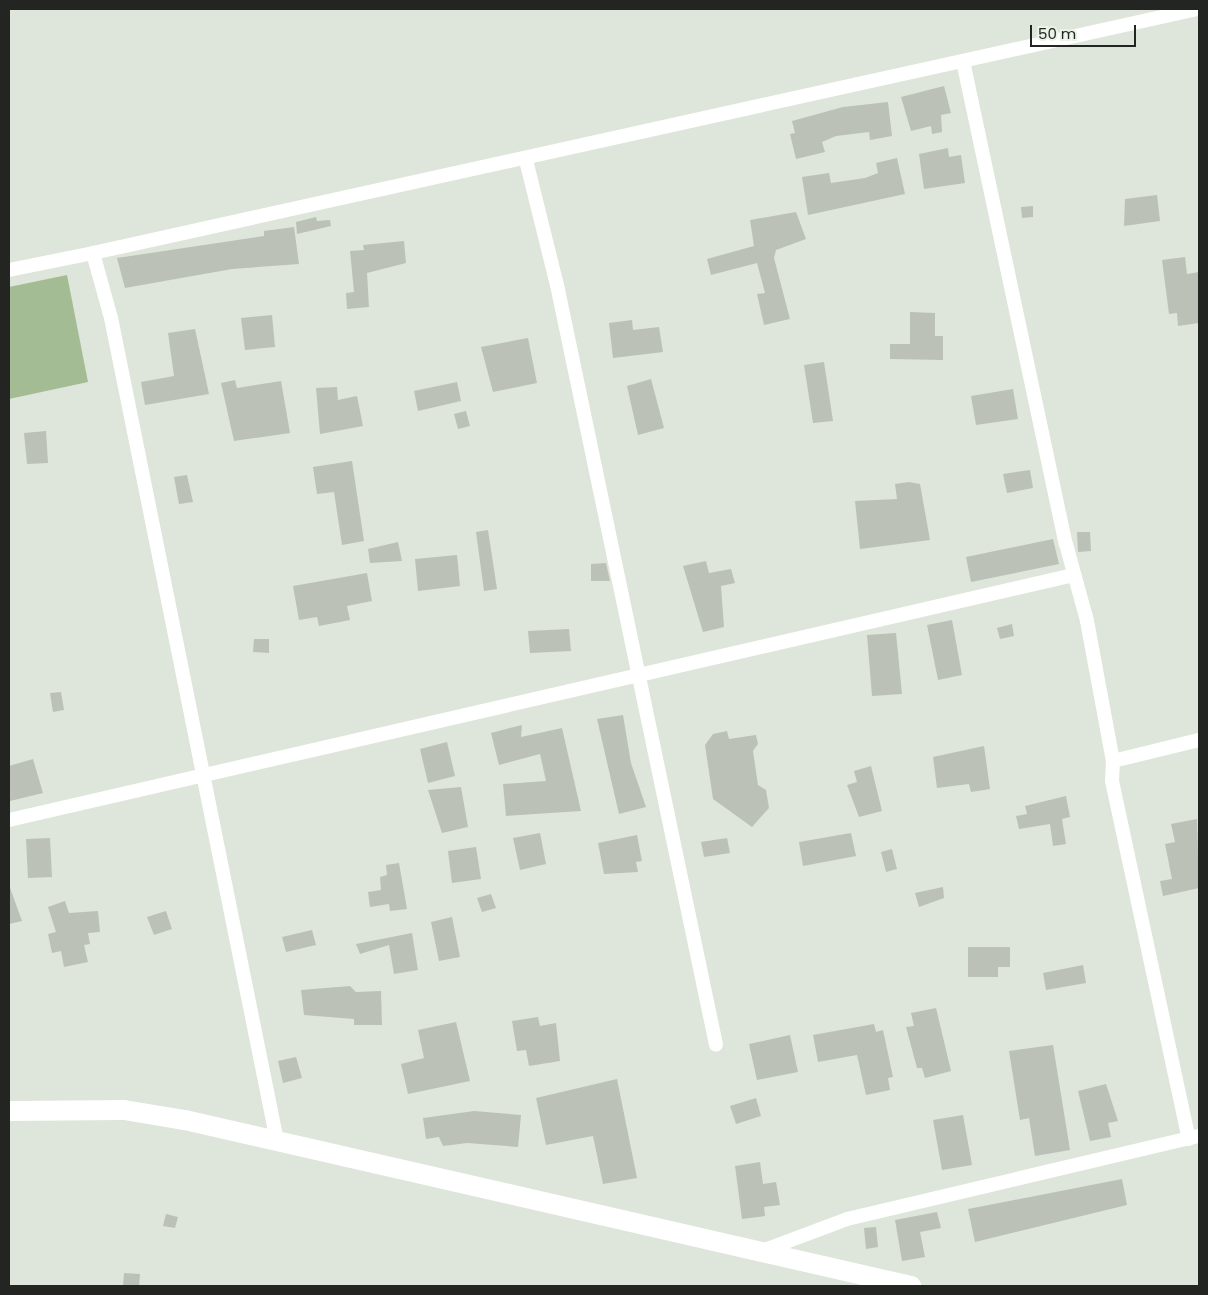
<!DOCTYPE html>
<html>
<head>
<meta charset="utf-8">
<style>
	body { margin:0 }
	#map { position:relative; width:1208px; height:1295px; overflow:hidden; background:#dee5da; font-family:Poppins,sans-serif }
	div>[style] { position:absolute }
	.green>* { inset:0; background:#a4bc93 }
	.building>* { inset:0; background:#bbc1b6 }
	.street>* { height:14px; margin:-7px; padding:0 7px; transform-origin:7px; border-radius:7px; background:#fff }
	.secondary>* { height:20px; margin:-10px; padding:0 10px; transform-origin:10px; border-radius:10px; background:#fff }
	span { translate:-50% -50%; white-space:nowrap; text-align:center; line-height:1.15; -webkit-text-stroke:5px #ebf2e7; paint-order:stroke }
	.frame { position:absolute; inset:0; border:10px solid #222521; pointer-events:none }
	.scale { position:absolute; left:1030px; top:25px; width:106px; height:22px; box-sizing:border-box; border:2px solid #222521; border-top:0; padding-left:6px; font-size:15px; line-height:18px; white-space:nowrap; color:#222521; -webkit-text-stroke:4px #ebf2e7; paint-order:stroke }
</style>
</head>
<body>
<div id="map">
	<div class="green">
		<div style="clip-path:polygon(67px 275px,88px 382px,9px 399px,9px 287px)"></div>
	</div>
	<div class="building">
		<div style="clip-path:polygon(944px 86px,951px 113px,941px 115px,942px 132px,932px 134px,931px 126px,911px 131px,901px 97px)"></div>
		<div style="clip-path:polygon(888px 102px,892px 136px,870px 140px,869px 132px,836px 136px,822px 142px,825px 152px,796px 159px,790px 134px,795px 133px,792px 121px,843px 107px)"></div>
		<div style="clip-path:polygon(948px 148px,949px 157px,961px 155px,965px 183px,924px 189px,919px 154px)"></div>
		<div style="clip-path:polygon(897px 158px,905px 194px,808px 215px,802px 177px,829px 173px,831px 183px,865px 178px,878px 173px,876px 163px)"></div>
		<div style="clip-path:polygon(1157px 195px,1160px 221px,1124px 226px,1125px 199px)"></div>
		<div style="clip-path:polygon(1033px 206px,1033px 217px,1022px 218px,1021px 207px)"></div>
		<div style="clip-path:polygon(796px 212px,806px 239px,776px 250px,774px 258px,790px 319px,764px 325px,757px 294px,765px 293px,757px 263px,711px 275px,707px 259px,754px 246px,750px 220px)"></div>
		<div style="clip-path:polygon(316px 217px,317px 221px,330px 220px,331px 226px,297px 234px,296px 222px)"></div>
		<div style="clip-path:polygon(294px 227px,299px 264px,232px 269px,125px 288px,117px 258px,264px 236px,264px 231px)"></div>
		<div style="clip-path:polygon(404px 241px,406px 263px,367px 273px,369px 307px,347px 309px,346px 293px,354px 292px,350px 251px,364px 250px,363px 245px)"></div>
		<div style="clip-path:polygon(1185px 257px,1187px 274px,1199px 272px,1199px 323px,1178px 326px,1177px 313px,1169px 314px,1162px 260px)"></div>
		<div style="clip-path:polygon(910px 312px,935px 313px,935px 336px,943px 336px,943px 360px,890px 359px,890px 344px,910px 344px)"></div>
		<div style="clip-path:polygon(272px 315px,275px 347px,245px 350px,241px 318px)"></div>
		<div style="clip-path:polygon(632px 320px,633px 330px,659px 327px,663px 352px,613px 358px,609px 323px)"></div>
		<div style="clip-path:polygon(195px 329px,209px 394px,145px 405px,141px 382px,174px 376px,168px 333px)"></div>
		<div style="clip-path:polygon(528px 338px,537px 383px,493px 392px,481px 347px)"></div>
		<div style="clip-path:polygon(824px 362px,833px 421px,813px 423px,804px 365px)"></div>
		<div style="clip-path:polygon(651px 379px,664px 428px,638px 435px,627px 386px)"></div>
		<div style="clip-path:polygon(235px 380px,237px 388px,281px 381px,290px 433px,234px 441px,221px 383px)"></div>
		<div style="clip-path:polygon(457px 382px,461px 401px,418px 411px,414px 391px)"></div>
		<div style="clip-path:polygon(337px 387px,338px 400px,357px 396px,363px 426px,320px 434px,316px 388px)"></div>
		<div style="clip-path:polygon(1013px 389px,1018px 419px,976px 425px,971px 396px)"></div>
		<div style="clip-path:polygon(466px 411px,470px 426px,458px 429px,454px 414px)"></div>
		<div style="clip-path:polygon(46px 431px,48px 463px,27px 464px,24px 433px)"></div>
		<div style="clip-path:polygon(352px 461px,364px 541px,342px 545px,334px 492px,317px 494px,313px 467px)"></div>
		<div style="clip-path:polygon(1030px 470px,1033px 488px,1007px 493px,1003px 474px)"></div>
		<div style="clip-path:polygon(187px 475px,193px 502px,179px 504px,174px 477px)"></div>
		<div style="clip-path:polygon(909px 482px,920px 484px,930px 540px,860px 549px,855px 501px,897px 499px,895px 484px)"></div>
		<div style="clip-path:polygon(488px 530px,497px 589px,484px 591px,476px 532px)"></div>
		<div style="clip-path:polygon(1077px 532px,1090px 532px,1091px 551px,1078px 552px)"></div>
		<div style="clip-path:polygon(1053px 539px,1059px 564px,971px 582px,966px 557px)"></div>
		<div style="clip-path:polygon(398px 542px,402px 561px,370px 563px,368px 549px)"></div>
		<div style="clip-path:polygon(457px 555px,460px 586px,418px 591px,415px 559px)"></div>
		<div style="clip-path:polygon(706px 561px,709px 573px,731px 569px,735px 583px,721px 586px,724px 627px,703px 632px,683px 566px)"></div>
		<div style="clip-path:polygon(606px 563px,610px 581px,591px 581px,591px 564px)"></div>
		<div style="clip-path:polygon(367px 573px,372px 601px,347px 606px,350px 620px,319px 626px,317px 617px,299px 620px,293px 586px)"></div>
		<div style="clip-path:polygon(952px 620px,962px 675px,938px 680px,927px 625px)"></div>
		<div style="clip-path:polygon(1012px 624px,1014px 636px,1000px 639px,997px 628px)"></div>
		<div style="clip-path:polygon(569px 629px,571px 651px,530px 653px,528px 631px)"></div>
		<div style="clip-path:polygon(896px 633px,902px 694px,872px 696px,867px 635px)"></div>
		<div style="clip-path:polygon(254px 639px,269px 639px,269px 653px,253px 652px)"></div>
		<div style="clip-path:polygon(61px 692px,64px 710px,53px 712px,50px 693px)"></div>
		<div style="clip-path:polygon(623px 715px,631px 763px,646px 807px,619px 814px,597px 719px)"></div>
		<div style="clip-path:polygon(522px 725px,521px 737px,562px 728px,581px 811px,506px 816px,503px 784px,546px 781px,540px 754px,499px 765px,491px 733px)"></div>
		<div style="clip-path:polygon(727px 731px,729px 739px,756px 735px,758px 744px,753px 751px,758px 785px,766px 790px,769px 808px,752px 827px,713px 799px,705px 745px,713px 734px)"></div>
		<div style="clip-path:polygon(447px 742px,455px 776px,428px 783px,420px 749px)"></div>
		<div style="clip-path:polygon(984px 746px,990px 789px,971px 792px,969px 784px,937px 788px,933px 757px)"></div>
		<div style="clip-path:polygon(33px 759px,43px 793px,10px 801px,9px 766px)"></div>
		<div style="clip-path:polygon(871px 766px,882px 811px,859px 817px,847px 785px,857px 782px,854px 771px)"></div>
		<div style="clip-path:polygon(461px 787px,468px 827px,442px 833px,428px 790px)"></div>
		<div style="clip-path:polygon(1066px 796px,1070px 817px,1062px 819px,1066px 844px,1053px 846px,1050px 824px,1019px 829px,1016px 816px,1027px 814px,1025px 806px)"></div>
		<div style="clip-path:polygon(1197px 819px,1199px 888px,1163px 896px,1160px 881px,1172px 879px,1165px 844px,1175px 842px,1171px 824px)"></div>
		<div style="clip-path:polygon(540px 833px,546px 864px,520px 870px,513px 838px)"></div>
		<div style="clip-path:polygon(851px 833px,856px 856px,803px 866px,799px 842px)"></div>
		<div style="clip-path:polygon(637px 835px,642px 861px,636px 862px,638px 872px,604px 874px,598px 843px)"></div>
		<div style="clip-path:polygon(50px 838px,52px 877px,28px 878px,26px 839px)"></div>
		<div style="clip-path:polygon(727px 838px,730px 853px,704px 857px,701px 842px)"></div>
		<div style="clip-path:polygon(476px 847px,481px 879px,452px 883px,448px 851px)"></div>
		<div style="clip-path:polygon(892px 849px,897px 869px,886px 872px,881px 852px)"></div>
		<div style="clip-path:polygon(399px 863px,407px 909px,390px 911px,389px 904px,370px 907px,368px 892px,381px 890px,380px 877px,387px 875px,386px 865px)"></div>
		<div style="clip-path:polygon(9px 885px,22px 921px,9px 924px)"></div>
		<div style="clip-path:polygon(943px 887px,944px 898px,919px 907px,915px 893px)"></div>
		<div style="clip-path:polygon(491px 894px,496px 908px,482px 912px,477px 898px)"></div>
		<div style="clip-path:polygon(65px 901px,69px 913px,98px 911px,100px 932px,88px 933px,90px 944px,84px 945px,88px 962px,64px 967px,61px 951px,52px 953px,48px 934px,56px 932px,48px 907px)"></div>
		<div style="clip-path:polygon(166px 911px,172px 929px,154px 935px,147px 917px)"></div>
		<div style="clip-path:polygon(452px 917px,460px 957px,439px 961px,431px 922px)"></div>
		<div style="clip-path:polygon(312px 930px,316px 945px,286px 952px,282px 937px)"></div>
		<div style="clip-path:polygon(412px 933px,418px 970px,394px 974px,389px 945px,360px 954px,356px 944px)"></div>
		<div style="clip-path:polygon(968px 947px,1010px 947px,1010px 967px,998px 967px,998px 977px,968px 977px)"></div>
		<div style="clip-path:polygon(1083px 965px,1086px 983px,1046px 990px,1043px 973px)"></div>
		<div style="clip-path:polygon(350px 986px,356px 992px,381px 991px,382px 1025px,354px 1025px,354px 1019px,304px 1015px,301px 990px)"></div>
		<div style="clip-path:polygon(936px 1008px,951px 1071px,925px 1078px,922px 1068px,917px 1068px,906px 1027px,914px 1026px,911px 1013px)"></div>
		<div style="clip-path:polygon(538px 1017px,540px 1026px,556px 1023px,560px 1061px,529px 1066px,526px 1050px,517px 1051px,512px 1021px)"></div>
		<div style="clip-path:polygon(456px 1022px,470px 1081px,408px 1094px,401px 1064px,424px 1058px,418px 1030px)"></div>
		<div style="clip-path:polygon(874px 1024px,876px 1032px,883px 1030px,893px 1077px,888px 1078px,890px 1090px,866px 1095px,857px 1055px,818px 1062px,813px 1035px)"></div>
		<div style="clip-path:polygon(790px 1035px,798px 1072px,757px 1080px,749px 1044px)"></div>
		<div style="clip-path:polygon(1053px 1045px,1070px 1150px,1035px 1156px,1029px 1118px,1020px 1120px,1009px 1051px)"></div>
		<div style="clip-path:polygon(296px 1057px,302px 1078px,283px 1083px,278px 1061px)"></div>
		<div style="clip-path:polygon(617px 1079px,637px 1178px,603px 1184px,593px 1136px,546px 1145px,536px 1098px)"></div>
		<div style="clip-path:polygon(1106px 1084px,1118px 1121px,1108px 1123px,1111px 1137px,1090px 1141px,1078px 1091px)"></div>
		<div style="clip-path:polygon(756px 1098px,761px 1116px,736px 1124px,730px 1106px)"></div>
		<div style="clip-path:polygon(474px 1111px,521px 1115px,518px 1147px,467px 1143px,443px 1146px,439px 1137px,426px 1139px,423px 1118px)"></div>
		<div style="clip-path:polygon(963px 1115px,972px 1165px,942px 1170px,933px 1120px)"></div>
		<div style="clip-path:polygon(760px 1162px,763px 1184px,776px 1182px,780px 1205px,764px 1207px,765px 1216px,742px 1219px,735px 1166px)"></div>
		<div style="clip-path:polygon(1122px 1179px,1127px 1205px,975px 1242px,968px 1209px)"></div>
		<div style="clip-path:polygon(937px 1212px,941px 1228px,920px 1232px,925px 1257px,902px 1261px,895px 1220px)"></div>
		<div style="clip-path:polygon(166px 1214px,178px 1217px,175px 1228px,163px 1226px)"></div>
		<div style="clip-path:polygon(876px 1227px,878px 1247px,866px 1249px,864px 1228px)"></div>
		<div style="clip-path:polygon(124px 1273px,140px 1274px,139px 1286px,123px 1286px)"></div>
	</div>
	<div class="street">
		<div style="left:963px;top:61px;width:494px;rotate:78deg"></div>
		<div style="left:1066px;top:544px;width:80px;rotate:74.7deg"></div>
		<div style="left:1087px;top:621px;width:142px;rotate:79.5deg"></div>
		<div style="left:1113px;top:761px;width:20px;rotate:93deg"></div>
		<div style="left:1112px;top:781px;width:366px;rotate:77.9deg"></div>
		<div style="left:526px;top:160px;width:129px;rotate:76.1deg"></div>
		<div style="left:557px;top:285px;width:776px;rotate:78.18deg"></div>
		<div style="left:9px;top:270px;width:86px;rotate:-11.4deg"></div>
		<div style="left:1113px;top:761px;width:89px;rotate:-13.7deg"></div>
		<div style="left:9px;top:820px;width:1093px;rotate:-12.96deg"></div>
		<div style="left:277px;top:1141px;width:840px;rotate:-101.4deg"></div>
		<div style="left:111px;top:318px;width:67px;rotate:-105.5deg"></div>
		<div style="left:93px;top:253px;width:1131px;rotate:-12.46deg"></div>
		<div style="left:762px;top:1251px;width:91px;rotate:-20.6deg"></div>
		<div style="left:847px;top:1219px;width:362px;rotate:-13.3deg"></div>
	</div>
	<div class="secondary">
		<div style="left:9px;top:1111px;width:115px;rotate:-0.5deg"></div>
		<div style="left:124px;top:1110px;width:62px;rotate:9.3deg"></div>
		<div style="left:185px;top:1120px;width:745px;rotate:12.88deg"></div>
	</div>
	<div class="frame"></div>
	<div class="scale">50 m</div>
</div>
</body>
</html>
